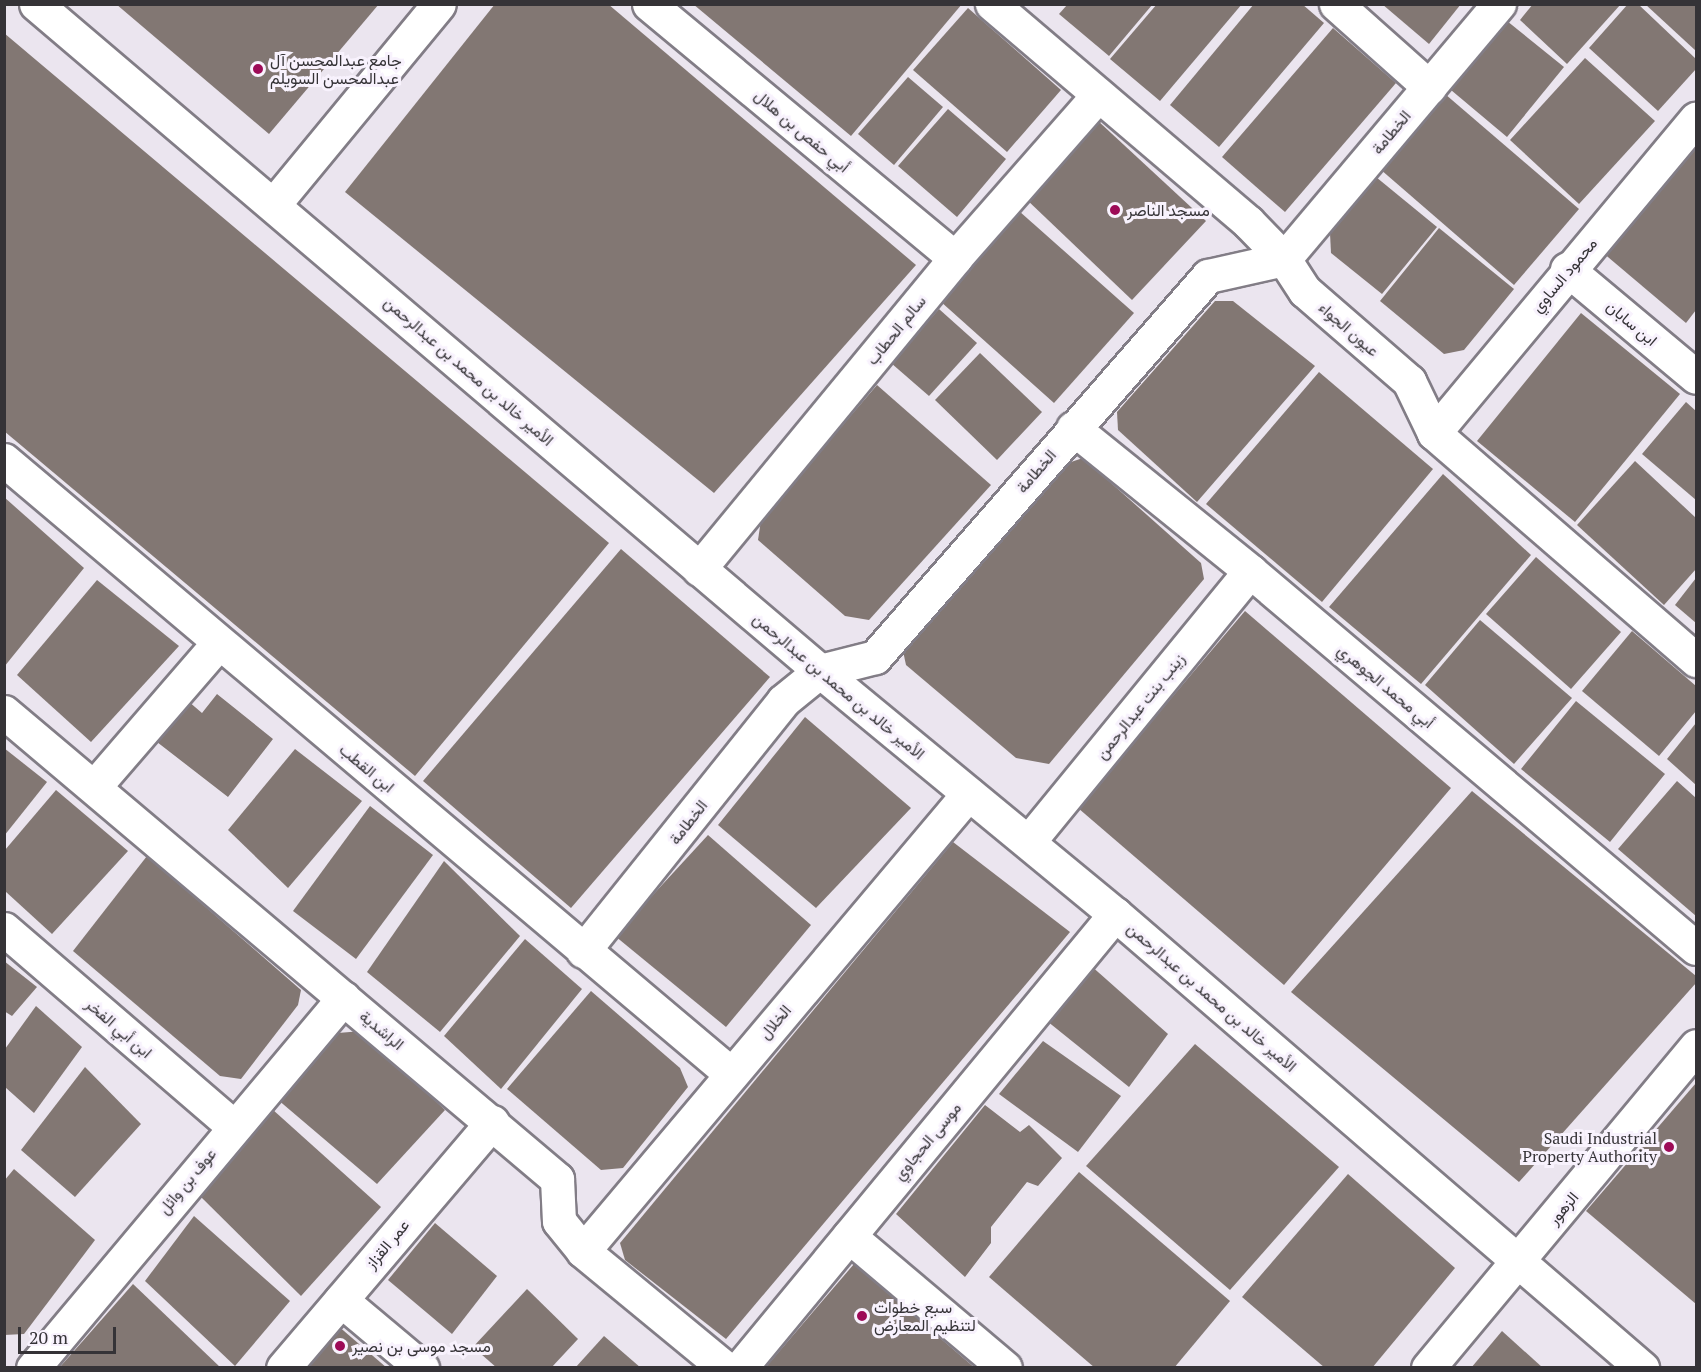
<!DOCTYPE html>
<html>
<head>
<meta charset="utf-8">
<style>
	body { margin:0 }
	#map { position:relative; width:1701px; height:1372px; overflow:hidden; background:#ebe5ef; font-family:"PT Serif",Vazirmatn,serif }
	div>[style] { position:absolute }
	.building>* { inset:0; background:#827773 }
	.roads { filter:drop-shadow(2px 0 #827d86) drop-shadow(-2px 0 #827d86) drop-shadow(0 2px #827d86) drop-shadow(0 -2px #827d86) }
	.minor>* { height:33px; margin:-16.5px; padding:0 16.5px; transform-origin:16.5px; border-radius:16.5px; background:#fff }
	.dots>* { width:16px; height:16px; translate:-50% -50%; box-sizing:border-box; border:3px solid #f8f2fd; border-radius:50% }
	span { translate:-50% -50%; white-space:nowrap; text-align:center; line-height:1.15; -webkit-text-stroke:6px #f8f2fd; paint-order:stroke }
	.poi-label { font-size:16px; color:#353337 }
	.left { translate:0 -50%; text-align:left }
	.right { translate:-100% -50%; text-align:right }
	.street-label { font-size:16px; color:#353337 }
	.frame { position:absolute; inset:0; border:6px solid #353337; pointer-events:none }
	.scale { position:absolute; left:18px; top:1327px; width:98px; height:27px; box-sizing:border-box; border:3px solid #353337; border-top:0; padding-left:8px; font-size:18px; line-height:21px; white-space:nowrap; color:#353337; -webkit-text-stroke:4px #f8f2fd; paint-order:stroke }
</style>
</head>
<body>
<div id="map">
	<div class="building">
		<div style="clip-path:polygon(116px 4px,379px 4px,269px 134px)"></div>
		<div style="clip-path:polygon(495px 4px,608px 4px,916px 265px,714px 493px,345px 192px)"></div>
		<div style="clip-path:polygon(693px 4px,962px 4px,851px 136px)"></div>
		<div style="clip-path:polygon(1157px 4px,1242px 4px,1160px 101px,1110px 59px)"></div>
		<div style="clip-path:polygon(1254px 4px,1302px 4px,1324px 23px,1219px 147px,1170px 105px)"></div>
		<div style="clip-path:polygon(1382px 4px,1461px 4px,1429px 44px)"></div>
		<div style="clip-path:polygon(1533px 4px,1621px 4px,1567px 64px,1520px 20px)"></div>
		<div style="clip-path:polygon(1628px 4px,1638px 4px,1696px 59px,1696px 69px,1658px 111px,1589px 48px)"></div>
		<div style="clip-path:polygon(1645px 4px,1696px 4px,1696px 51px)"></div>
		<div style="clip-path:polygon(1067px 5px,1152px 5px,1109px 56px,1059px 14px)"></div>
		<div style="clip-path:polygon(968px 8px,1061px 90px,1007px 152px,913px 70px)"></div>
		<div style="clip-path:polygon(1507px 21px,1564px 67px,1507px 137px,1451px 90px)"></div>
		<div style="clip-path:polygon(1333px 28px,1396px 83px,1285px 212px,1222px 157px)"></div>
		<div style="clip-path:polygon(4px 33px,609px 543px,415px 776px,4px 431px)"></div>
		<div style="clip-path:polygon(1585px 58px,1655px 121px,1579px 204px,1510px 140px)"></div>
		<div style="clip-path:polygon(908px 77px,943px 107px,894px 165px,858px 134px)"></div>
		<div style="clip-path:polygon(1445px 94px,1579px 209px,1514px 285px,1380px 169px)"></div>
		<div style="clip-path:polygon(948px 109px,1006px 159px,957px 217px,898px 166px)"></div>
		<div style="clip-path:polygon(1097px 120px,1206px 221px,1132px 300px,1025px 198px)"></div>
		<div style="clip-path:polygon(1696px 139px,1696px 310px,1686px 323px,1602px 252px)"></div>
		<div style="clip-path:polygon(1376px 177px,1437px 227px,1382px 294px,1331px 253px,1330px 233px)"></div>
		<div style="clip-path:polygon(1019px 211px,1134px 313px,1054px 403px,940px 301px)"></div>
		<div style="clip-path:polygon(1439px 228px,1514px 289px,1464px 350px,1444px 354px,1380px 301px)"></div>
		<div style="clip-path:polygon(1215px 301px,1233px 301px,1315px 366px,1197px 502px,1118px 430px,1117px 412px)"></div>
		<div style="clip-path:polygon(939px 309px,977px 343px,929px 396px,891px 363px)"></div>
		<div style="clip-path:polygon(1581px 313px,1680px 394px,1575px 522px,1477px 441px)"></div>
		<div style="clip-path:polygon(980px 353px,1042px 412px,997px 460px,935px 400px)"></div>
		<div style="clip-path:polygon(1319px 372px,1433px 469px,1322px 602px,1206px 504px)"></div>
		<div style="clip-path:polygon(877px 385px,991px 485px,869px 620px,845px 616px,758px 540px,761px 520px)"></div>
		<div style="clip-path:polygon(1686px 402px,1696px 411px,1696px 500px,1642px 454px)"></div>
		<div style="clip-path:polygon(1083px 458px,1201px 563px,1204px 579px,1049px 764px,1016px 758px,906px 665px,903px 651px,1065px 464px)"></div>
		<div style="clip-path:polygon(1635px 461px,1696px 518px,1696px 569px,1664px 605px,1577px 525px)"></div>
		<div style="clip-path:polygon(1443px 474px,1531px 555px,1421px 684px,1329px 607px)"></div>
		<div style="clip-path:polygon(4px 497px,84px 568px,4px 667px)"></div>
		<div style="clip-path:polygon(621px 549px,770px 677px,571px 908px,423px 781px)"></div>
		<div style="clip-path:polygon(1536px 557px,1621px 632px,1571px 689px,1486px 614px)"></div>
		<div style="clip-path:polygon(1696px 578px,1696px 623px,1675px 605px)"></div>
		<div style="clip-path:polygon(97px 580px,179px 646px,91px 742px,17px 675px)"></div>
		<div style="clip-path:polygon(1245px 611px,1451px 788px,1284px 985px,1078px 808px)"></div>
		<div style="clip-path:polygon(1480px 620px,1572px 698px,1514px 764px,1425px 685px)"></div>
		<div style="clip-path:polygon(1632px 631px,1696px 686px,1696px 711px,1659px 756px,1582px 691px)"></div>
		<div style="clip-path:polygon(217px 694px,273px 739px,228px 797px,157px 742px,188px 701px,202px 713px)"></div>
		<div style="clip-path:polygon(1576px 701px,1665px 774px,1610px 842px,1521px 769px)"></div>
		<div style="clip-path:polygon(805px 717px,911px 808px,816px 908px,718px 825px)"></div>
		<div style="clip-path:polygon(1696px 723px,1696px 785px,1667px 759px)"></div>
		<div style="clip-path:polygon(4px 748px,47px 782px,4px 836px)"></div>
		<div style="clip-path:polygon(295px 749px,362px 801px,288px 888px,228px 830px)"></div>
		<div style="clip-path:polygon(1677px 781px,1696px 798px,1696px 916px,1618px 849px)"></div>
		<div style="clip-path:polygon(56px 790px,128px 851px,52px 934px,5px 891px,5px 850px)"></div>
		<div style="clip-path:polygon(1472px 791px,1696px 976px,1696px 983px,1519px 1182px,1291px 992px)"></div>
		<div style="clip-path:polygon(370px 806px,433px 855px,356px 959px,293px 911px)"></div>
		<div style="clip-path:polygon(708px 835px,811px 925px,726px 1027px,615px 936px)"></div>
		<div style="clip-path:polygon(953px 842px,1070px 932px,726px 1339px,625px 1260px,620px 1243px)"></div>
		<div style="clip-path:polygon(147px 856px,301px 990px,298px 1005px,241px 1079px,220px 1076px,73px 951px)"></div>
		<div style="clip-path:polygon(444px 861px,520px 936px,440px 1032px,367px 972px)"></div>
		<div style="clip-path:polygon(525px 939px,582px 989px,501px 1089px,444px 1036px)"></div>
		<div style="clip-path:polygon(4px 961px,37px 987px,12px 1016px,4px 1011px)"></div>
		<div style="clip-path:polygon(1089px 964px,1168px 1034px,1129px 1087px,1042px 1017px)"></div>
		<div style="clip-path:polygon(591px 991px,680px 1068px,688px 1087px,623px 1168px,601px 1170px,507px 1089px)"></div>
		<div style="clip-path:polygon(36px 1006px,82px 1047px,34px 1113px,5px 1087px,5px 1049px)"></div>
		<div style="clip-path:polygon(362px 1031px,445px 1110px,377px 1184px,277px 1099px,338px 1033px)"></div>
		<div style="clip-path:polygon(1043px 1041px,1121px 1096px,1078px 1152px,999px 1094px)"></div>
		<div style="clip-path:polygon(1195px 1044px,1339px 1167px,1230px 1290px,1086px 1166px)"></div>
		<div style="clip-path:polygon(85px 1067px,141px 1124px,75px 1197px,21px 1150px)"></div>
		<div style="clip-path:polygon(1696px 1083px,1696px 1304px,1586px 1211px)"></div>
		<div style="clip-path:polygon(985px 1105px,1020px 1132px,1029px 1125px,1062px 1158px,1038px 1186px,1027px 1182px,991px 1227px,991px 1243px,965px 1277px,896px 1214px)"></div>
		<div style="clip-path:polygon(272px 1109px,381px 1207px,301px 1296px,200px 1196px)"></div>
		<div style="clip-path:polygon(14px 1169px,95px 1240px,24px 1334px,4px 1335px,4px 1181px)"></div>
		<div style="clip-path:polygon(1079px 1172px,1230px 1301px,1174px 1368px,1095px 1368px,989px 1277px)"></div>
		<div style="clip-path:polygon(1348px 1174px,1455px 1268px,1372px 1368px,1325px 1368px,1242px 1297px)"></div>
		<div style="clip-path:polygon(194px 1216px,290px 1301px,235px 1366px,145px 1281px)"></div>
		<div style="clip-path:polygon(435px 1223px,497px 1276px,452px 1334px,388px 1280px)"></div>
		<div style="clip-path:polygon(854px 1264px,975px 1368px,765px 1368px)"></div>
		<div style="clip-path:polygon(133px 1284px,221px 1368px,59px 1368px)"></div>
		<div style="clip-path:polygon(527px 1289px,578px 1339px,551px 1368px,497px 1368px,473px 1347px)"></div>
		<div style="clip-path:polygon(337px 1325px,387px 1368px,300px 1368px)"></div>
		<div style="clip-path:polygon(1502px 1331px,1543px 1368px,1471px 1368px)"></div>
		<div style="clip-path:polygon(604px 1336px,641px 1368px,575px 1368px)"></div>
	</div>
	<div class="roads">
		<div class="minor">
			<div style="left:36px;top:4px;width:1029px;rotate:40.39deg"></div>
			<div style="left:820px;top:671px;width:382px;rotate:39.5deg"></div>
			<div style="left:1115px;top:914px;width:696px;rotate:40.74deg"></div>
			<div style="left:649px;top:4px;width:398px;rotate:39.7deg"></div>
			<div style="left:992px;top:4px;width:336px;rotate:40.4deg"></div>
			<div style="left:1248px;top:222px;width:52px;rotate:45.8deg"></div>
			<div style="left:1284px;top:259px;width:38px;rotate:57deg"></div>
			<div style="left:1305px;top:291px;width:138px;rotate:40.9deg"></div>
			<div style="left:1409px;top:381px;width:58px;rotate:64.3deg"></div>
			<div style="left:1434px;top:433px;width:347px;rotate:40.9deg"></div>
			<div style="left:1336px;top:4px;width:125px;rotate:41.7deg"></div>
			<div style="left:274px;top:204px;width:259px;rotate:-50.5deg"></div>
			<div style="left:1567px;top:269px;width:168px;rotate:39.9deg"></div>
			<div style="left:1073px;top:428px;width:228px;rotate:38.9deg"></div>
			<div style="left:1250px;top:571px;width:584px;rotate:40.21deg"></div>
			<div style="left:1434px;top:433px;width:409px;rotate:-50.2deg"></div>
			<div style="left:4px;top:460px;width:952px;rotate:40.18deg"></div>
			<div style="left:699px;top:569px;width:403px;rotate:-50.5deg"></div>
			<div style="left:955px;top:258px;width:217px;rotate:-48.7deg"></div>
			<div style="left:4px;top:712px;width:724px;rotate:40.18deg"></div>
			<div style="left:557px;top:1179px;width:42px;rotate:87.3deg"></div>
			<div style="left:559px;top:1221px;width:38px;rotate:51deg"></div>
			<div style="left:583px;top:1251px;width:184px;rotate:39.5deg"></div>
			<div style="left:94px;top:787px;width:191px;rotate:-49.2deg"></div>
			<div style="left:1029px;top:841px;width:349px;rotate:-50.7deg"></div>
			<div style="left:4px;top:929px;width:302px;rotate:40.7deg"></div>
			<div style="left:583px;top:951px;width:320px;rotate:-51.3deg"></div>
			<div style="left:783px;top:701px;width:48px;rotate:-39deg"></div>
			<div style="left:820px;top:671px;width:57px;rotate:-14.3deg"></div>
			<div style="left:875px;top:657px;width:506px;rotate:-48.85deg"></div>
			<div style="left:1208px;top:276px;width:78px;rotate:-12.6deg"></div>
			<div style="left:1284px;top:259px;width:334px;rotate:-49.9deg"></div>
			<div style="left:849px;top:1236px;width:204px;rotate:40.2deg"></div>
			<div style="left:583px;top:1251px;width:598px;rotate:-49.89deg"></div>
			<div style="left:341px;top:1300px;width:106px;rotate:40deg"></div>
			<div style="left:33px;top:1368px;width:483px;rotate:-50deg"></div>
			<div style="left:283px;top:1368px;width:323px;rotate:-49.6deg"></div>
			<div style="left:740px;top:1368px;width:589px;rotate:-50.44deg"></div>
			<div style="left:1428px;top:1368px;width:419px;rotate:-50.2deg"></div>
		</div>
	</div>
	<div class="dots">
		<div style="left:258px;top:69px;background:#9d0a57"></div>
		<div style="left:1115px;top:210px;background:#9d0a57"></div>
		<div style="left:1669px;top:1147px;background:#9d0a57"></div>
		<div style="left:862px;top:1316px;background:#9d0a57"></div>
		<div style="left:340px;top:1346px;background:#9d0a57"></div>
	</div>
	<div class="poi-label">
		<span class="left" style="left:270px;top:69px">جامع عبدالمحسن آل<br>عبدالمحسن السويلم</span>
		<span class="left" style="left:1127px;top:210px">مسجد الناصر</span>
		<span class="right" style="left:1657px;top:1147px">Saudi Industrial<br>Property Authority</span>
		<span class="left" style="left:874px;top:1316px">سبع خطوات<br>لتنظيم المعارض</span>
		<span class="left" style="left:352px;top:1346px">مسجد موسى بن نصير</span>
	</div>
	<div class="street-label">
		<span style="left:802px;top:131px;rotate:40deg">أبي حفص بن هلال</span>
		<span style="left:1391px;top:132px;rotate:-50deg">الخطامة</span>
		<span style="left:1564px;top:275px;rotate:-50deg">محمود الساوي</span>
		<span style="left:1632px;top:323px;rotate:40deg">ابن سابان</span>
		<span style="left:1349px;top:329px;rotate:41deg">عيون الجواء</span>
		<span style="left:896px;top:330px;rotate:-51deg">سالم الحطاب</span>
		<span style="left:469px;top:371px;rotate:41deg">الأمير خالد بن محمد بن عبدالرحمن</span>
		<span style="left:1036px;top:471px;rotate:-49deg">الخطامة</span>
		<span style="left:839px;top:686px;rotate:40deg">الأمير خالد بن محمد بن عبدالرحمن</span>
		<span style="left:1386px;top:686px;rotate:40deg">أبي محمد الجوهري</span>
		<span style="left:1140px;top:706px;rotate:-51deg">زينب بنت عبدالرحمن</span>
		<span style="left:367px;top:768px;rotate:40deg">ابن القطب</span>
		<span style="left:688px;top:822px;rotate:-52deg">الخطامة</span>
		<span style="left:1212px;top:997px;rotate:41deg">الأمير خالد بن محمد بن عبدالرحمن</span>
		<span style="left:775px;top:1022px;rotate:-50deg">الخلال</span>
		<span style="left:119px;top:1028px;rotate:41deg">ابن أبي الفخر</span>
		<span style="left:382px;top:1030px;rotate:40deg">الراشدية</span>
		<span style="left:927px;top:1141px;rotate:-50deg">موسى الحجاوي</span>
		<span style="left:187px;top:1181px;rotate:-50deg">عوف بن وائل</span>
		<span style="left:1563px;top:1208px;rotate:-50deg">الزهور</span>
		<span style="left:387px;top:1244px;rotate:-50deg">عمر القزاز</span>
	</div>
	<div class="frame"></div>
	<div class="scale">20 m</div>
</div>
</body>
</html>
